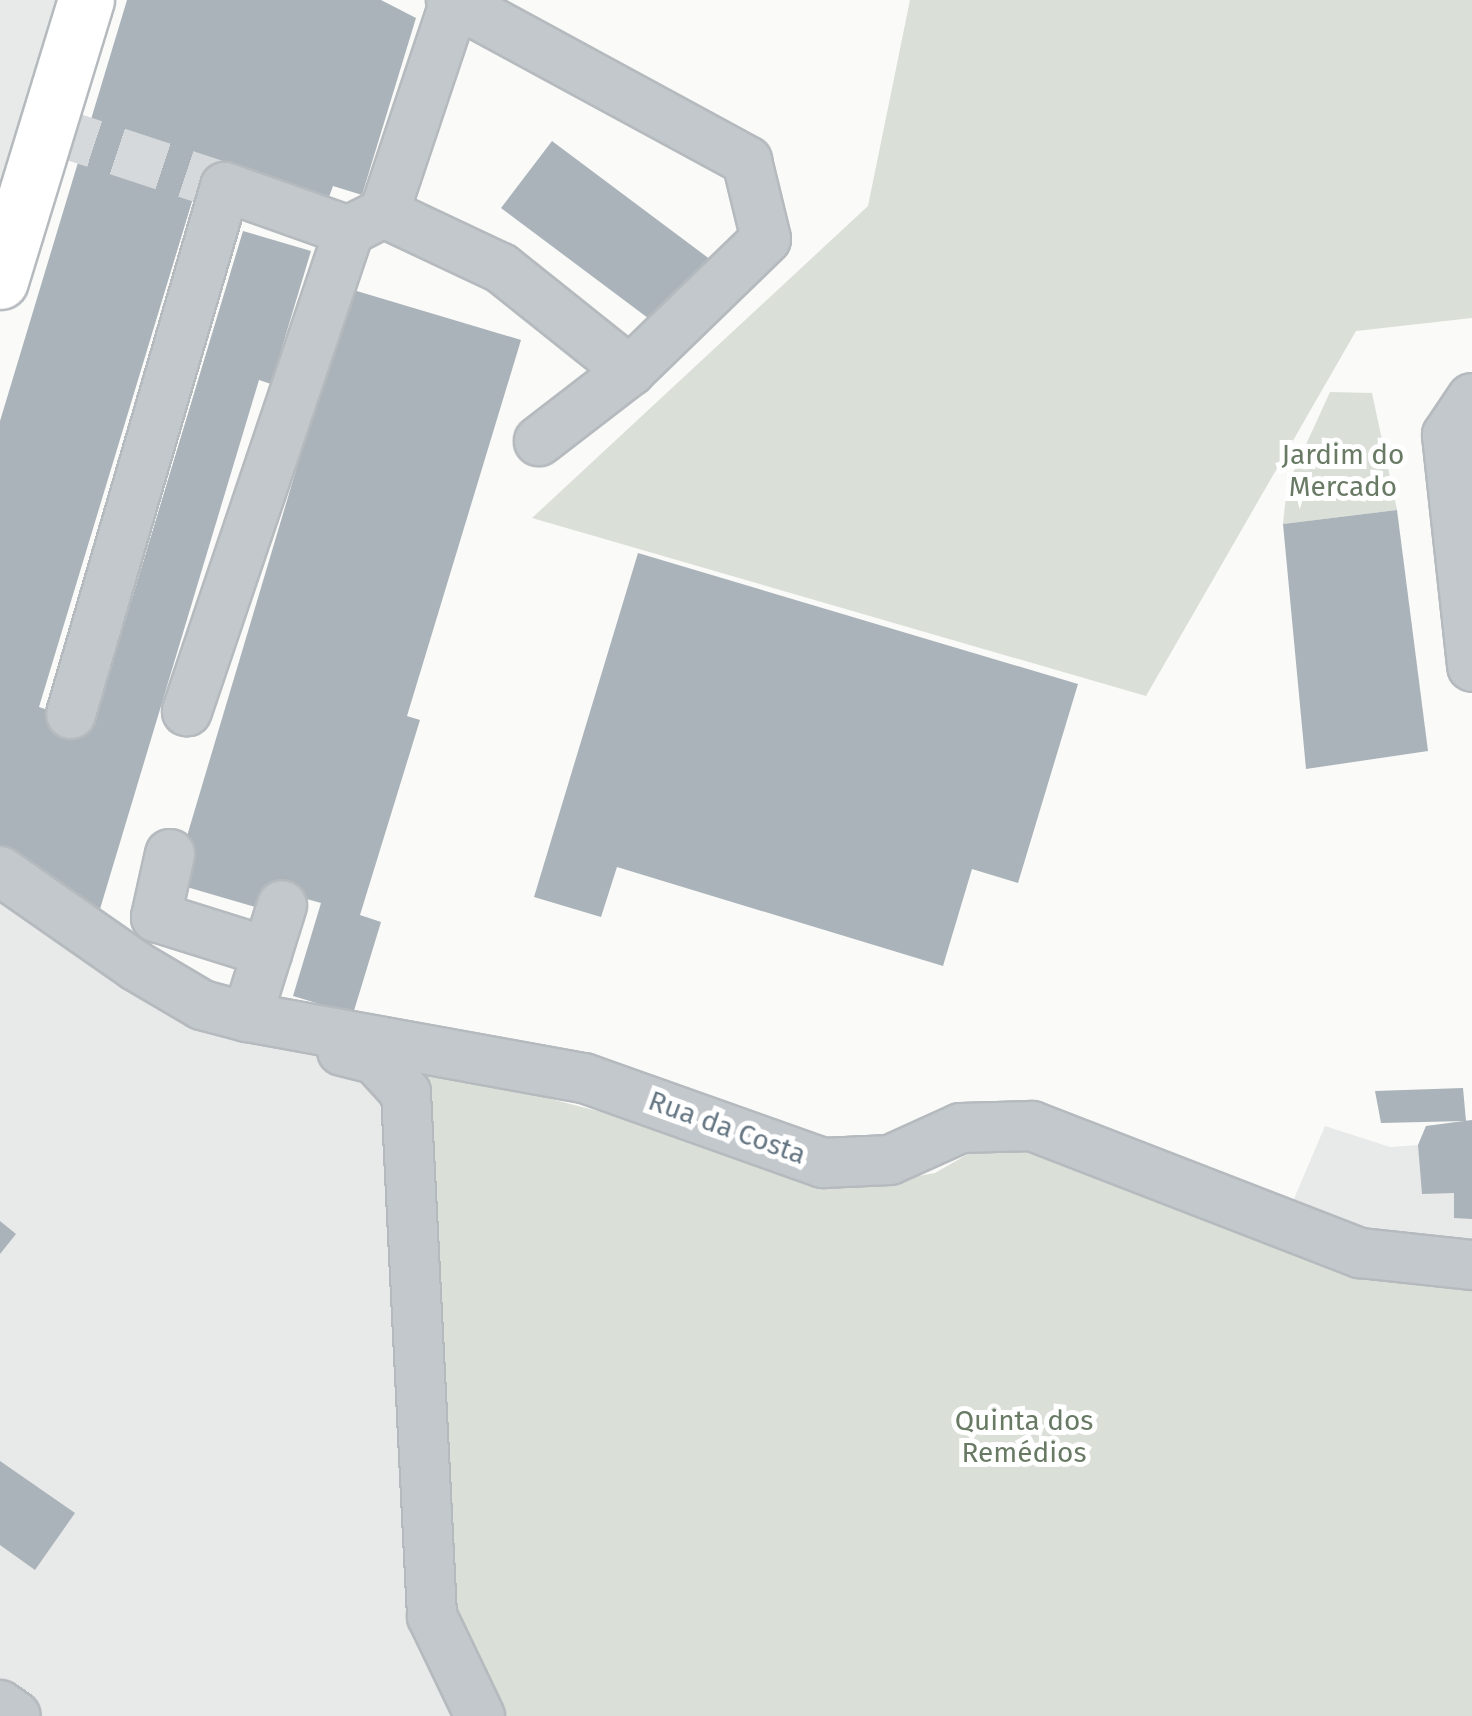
<!DOCTYPE html>
<html>
<head>
<meta charset="utf-8">
<style>
	body { margin:0 }
	#map { position:relative; width:1472px; height:1716px; overflow:hidden; background:#fafaf8; font-family:"Fira Sans",sans-serif }
	div>[style] { position:absolute }
	.built>* { inset:0; background:#e8e9e9 }
	.green>* { inset:0; background:#dadfd7 }
	.building>* { inset:0; background:#aab3b9 }
	.minor-tunnel>* { height:48px; margin-top:-24px; transform-origin:0; background:repeating-linear-gradient(90deg,#d5d9db 0 48px,transparent 0 72px) }
	.roads { filter:drop-shadow(2px 0 #b5babe) drop-shadow(-2px 0 #b5babe) drop-shadow(0 2px #b5babe) drop-shadow(0 -2px #b5babe) }
	.minor>* { height:48px; margin:-24px; padding:0 24px; transform-origin:24px; border-radius:24px; background:#c3c8cc }
	.major>* { height:55px; margin:-27.5px; padding:0 27.5px; transform-origin:27.5px; border-radius:27.5px; background:#fff }
	span { translate:-50% -50%; white-space:nowrap; text-align:center; line-height:1.15; -webkit-text-stroke:10px #fff; paint-order:stroke }
	.park-label { font-size:28px; color:#687a64 }
	.street-label { font-size:28px; color:#657683 }
</style>
</head>
<body>
<div id="map">
	<div class="built">
		<div style="clip-path:polygon(0 0,64px 0,0 225px)"></div>
		<div style="clip-path:polygon(0 885px,109px 962px,414px 1064px,498px 1716px,0 1716px)"></div>
		<div style="clip-path:polygon(1472px 1120px,1472px 1242px,1337px 1227px,1290px 1208px,1325px 1126px,1390px 1147px,1418px 1145px,1426px 1126px)"></div>
	</div>
	<div class="green">
		<div style="clip-path:polygon(910px 0,1472px 0,1472px 318px,1356px 331px,1146px 696px,532px 518px,868px 206px)"></div>
		<div style="clip-path:polygon(1330px 392px,1372px 393px,1397px 510px,1283px 524px,1287px 486px)"></div>
		<div style="clip-path:polygon(414px 1064px,878px 1183px,935px 1173px,989px 1142px,1034px 1141px,1472px 1287px,1472px 1716px,498px 1716px,451px 1614px)"></div>
	</div>
	<div class="building">
		<div style="clip-path:polygon(127px 0,381px 0,416px 18px,362px 195px,333px 186px,328px 200px,204px 162px,39px 707px,94px 725px,243px 231px,311px 251px,271px 384px,259px 380px,97px 919px,0 851px,0 421px)"></div>
		<div style="clip-path:polygon(552px 141px,715px 263px,664px 330px,501px 208px)"></div>
		<div style="clip-path:polygon(350px 289px,521px 340px,407px 716px,420px 720px,360px 915px,381px 922px,353px 1014px,293px 996px,321px 903px,264px 887px,259px 908px,173px 883px)"></div>
		<div style="clip-path:polygon(1397px 510px,1428px 751px,1306px 769px,1283px 524px)"></div>
		<div style="clip-path:polygon(638px 553px,1078px 684px,1018px 883px,972px 869px,943px 966px,617px 867px,601px 917px,534px 897px)"></div>
		<div style="clip-path:polygon(1463px 1088px,1466px 1121px,1381px 1123px,1375px 1091px)"></div>
		<div style="clip-path:polygon(1472px 1120px,1472px 1219px,1454px 1218px,1454px 1193px,1422px 1194px,1418px 1145px,1426px 1126px)"></div>
		<div style="clip-path:polygon(0 1221px,16px 1234px,0 1254px)"></div>
		<div style="clip-path:polygon(0 1461px,75px 1513px,35px 1570px,0 1545px)"></div>
	</div>
	<div class="minor-tunnel">
		<div style="left:49px;top:129px;width:185px;rotate:18.2deg"></div>
	</div>
	<div class="roads">
		<div class="minor">
			<div style="left:451px;top:0;width:337px;rotate:28.5deg"></div>
			<div style="left:747px;top:161px;width:80px;rotate:76.3deg"></div>
			<div style="left:766px;top:239px;width:190px;rotate:135.9deg"></div>
			<div style="left:630px;top:371px;width:115px;rotate:142.4deg"></div>
			<div style="left:384px;top:213px;width:129px;rotate:25.2deg"></div>
			<div style="left:501px;top:268px;width:165px;rotate:38.6deg"></div>
			<div style="left:354px;top:228px;width:34px;rotate:-27deg"></div>
			<div style="left:384px;top:213px;width:224px;rotate:-71.5deg"></div>
			<div style="left:1472px;top:398px;width:45px;rotate:124deg"></div>
			<div style="left:1447px;top:435px;width:233px;rotate:83.8deg"></div>
			<div style="left:71px;top:714px;width:549px;rotate:-73.71deg"></div>
			<div style="left:225px;top:187px;width:132px;rotate:19.5deg"></div>
			<div style="left:349px;top:231px;width:507px;rotate:108.65deg"></div>
			<div style="left:170px;top:854px;width:65px;rotate:102.5deg"></div>
			<div style="left:156px;top:917px;width:117px;rotate:17.4deg"></div>
			<div style="left:0;top:871px;width:166px;rotate:34.9deg"></div>
			<div style="left:136px;top:966px;width:77px;rotate:30.6deg"></div>
			<div style="left:202px;top:1005px;width:47px;rotate:14.9deg"></div>
			<div style="left:247px;top:1017px;width:342px;rotate:10.3deg"></div>
			<div style="left:584px;top:1078px;width:254px;rotate:19.6deg"></div>
			<div style="left:823px;top:1163px;width:67px;rotate:-2.6deg"></div>
			<div style="left:890px;top:1160px;width:78px;rotate:-24.3deg"></div>
			<div style="left:961px;top:1128px;width:71px;rotate:-1.6deg"></div>
			<div style="left:1032px;top:1126px;width:352px;rotate:21.2deg"></div>
			<div style="left:1360px;top:1253px;width:113px;rotate:6.1deg"></div>
			<div style="left:247px;top:1017px;width:117px;rotate:-72.6deg"></div>
			<div style="left:342px;top:1051px;width:34px;rotate:14deg"></div>
			<div style="left:375px;top:1059px;width:46px;rotate:47.6deg"></div>
			<div style="left:406px;top:1093px;width:524px;rotate:87.15deg"></div>
			<div style="left:432px;top:1616px;width:111px;rotate:64.4deg"></div>
			<div style="left:0;top:1705px;width:19px;rotate:35deg"></div>
		</div>
		<div class="major">
			<div style="left:0;top:281px;width:294px;rotate:-73deg"></div>
		</div>
	</div>
	<div class="park-label">
		<span style="left:1343px;top:471px">Jardim do<br>Mercado</span>
		<span style="left:1024px;top:1437px">Quinta dos<br>Remédios</span>
	</div>
	<div class="street-label">
		<span style="left:727px;top:1128px;rotate:20deg">Rua da Costa</span>
	</div>
</div>
</body>
</html>
